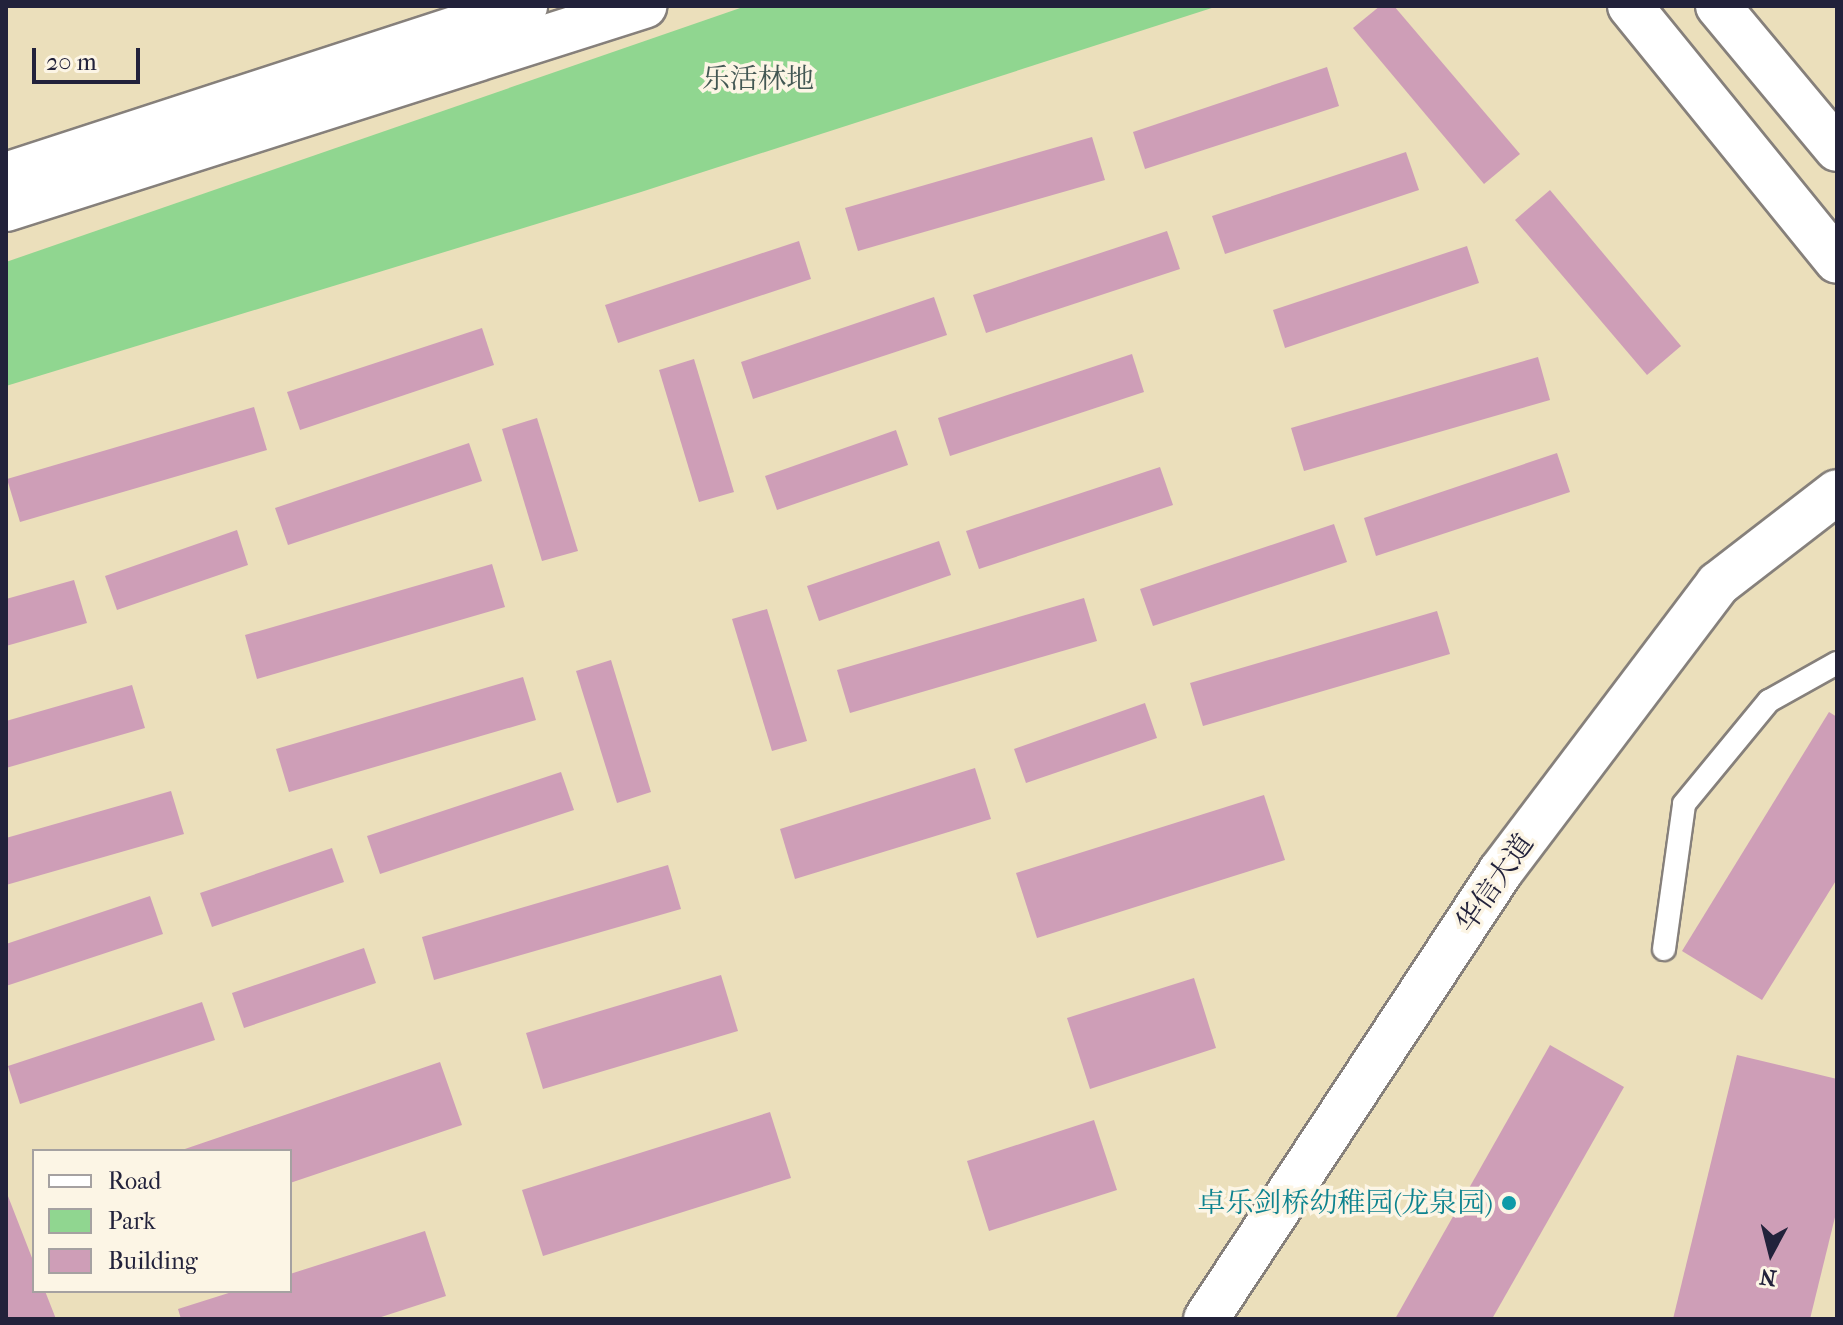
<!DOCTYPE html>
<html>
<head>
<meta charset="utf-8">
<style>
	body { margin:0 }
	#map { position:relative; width:1843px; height:1325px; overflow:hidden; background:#ebdfbb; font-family:"IM FELL French Canon","Noto Serif SC",serif }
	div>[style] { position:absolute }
	.green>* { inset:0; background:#90d690 }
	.building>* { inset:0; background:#ce9eb7 }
	.roads { filter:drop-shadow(2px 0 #86807b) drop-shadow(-2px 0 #86807b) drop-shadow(0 2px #86807b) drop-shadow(0 -2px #86807b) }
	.service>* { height:22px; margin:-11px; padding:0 11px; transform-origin:11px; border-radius:11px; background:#fff }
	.tertiary>* { height:44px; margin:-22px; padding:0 22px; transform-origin:22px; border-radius:22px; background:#fff }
	.dots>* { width:22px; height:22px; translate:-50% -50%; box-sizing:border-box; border:4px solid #fcf5e5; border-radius:50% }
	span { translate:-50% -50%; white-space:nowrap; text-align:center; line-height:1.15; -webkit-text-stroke:7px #fcf5e5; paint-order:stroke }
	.park-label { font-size:28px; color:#435854 }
	.street-label { font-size:28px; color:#22223b }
	.culture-label { font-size:28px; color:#0d838f }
	.right { translate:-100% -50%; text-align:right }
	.frame { position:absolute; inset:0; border:8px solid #22223b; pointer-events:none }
	.legend { position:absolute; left:32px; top:1149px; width:260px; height:144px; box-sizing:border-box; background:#fcf5e5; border:2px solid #a5a1a1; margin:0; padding:10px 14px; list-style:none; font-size:24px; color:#22223b }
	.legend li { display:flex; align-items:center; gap:16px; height:40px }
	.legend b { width:40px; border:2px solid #a5a1a1 }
	.north { position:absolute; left:1731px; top:1213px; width:80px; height:80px; -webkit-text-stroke:6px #fcf5e5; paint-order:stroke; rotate:187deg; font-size:22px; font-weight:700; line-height:32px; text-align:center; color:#22223b }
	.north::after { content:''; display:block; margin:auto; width:28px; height:36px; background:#22223b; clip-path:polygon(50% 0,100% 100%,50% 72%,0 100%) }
	.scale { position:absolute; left:32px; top:48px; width:108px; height:36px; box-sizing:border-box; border:4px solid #22223b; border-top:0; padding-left:10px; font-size:24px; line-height:28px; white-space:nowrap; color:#22223b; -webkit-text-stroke:6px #fcf5e5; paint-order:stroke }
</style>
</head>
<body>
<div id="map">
	<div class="green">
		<div style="clip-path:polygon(746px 6px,1218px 6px,641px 192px,6px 386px,6px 262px)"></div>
	</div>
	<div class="building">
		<div style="clip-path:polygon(1380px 6px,1394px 6px,1520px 154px,1484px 184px,1353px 28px)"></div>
		<div style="clip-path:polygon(1327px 67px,1339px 106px,1145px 169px,1133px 132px)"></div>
		<div style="clip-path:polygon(1092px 137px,1105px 180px,858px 251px,845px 208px)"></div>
		<div style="clip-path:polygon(1406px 152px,1419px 190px,1225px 254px,1212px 216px)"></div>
		<div style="clip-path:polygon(1550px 190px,1681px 346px,1647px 375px,1515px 220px)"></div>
		<div style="clip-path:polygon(1167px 231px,1180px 269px,986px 333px,973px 295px)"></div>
		<div style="clip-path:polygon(799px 241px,811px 279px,618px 343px,605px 305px)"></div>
		<div style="clip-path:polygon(1467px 246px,1479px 283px,1285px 348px,1273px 310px)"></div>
		<div style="clip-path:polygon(934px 297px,947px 335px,753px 399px,741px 362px)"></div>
		<div style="clip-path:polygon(482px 328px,494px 365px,300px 430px,287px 392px)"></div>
		<div style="clip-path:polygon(1132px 354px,1144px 392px,950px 456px,938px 418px)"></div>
		<div style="clip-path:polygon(1538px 357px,1550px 400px,1304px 471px,1291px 428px)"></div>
		<div style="clip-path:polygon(694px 359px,734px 492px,699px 502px,659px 370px)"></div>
		<div style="clip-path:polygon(254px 407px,267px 450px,20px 522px,7px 479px)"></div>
		<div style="clip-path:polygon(537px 418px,578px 551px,542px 561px,502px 429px)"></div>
		<div style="clip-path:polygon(896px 430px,908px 465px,777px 510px,765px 476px)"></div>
		<div style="clip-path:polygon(469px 443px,482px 481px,288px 545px,275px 508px)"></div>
		<div style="clip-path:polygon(1557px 453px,1570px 492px,1376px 556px,1364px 518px)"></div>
		<div style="clip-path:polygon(1160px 467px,1173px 505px,979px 569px,966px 531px)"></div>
		<div style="clip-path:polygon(1334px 524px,1347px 562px,1153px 626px,1140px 589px)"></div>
		<div style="clip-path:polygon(237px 530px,248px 565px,117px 610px,105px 576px)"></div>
		<div style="clip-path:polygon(939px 541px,951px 575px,819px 621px,807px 586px)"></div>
		<div style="clip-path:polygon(492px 564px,505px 607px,257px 679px,245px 635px)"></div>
		<div style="clip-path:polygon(74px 580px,87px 623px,6px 646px,6px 599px)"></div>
		<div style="clip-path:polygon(1084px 598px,1097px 641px,850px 713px,837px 670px)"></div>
		<div style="clip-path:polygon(767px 609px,807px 741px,772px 751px,732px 619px)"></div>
		<div style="clip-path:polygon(1437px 611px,1450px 654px,1203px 726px,1190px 683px)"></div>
		<div style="clip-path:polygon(611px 660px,651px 792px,617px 803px,576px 671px)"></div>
		<div style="clip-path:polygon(523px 677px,536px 720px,289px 792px,276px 749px)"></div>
		<div style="clip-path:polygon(132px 685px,145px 728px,6px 768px,6px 721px)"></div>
		<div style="clip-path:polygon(1145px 703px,1157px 738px,1026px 783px,1014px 749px)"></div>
		<div style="clip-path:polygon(1829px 712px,1837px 717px,1837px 879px,1762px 1000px,1682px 951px)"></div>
		<div style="clip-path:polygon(975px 768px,991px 819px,795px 879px,780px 829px)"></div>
		<div style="clip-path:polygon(561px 772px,574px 810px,380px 874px,367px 836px)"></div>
		<div style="clip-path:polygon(171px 791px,184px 834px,6px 885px,6px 838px)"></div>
		<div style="clip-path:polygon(1264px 795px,1285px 860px,1037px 938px,1016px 873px)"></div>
		<div style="clip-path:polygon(332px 848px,344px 882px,212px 927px,200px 893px)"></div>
		<div style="clip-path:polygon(668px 865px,681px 909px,434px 980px,422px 937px)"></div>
		<div style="clip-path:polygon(150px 896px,163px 934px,6px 986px,6px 944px)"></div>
		<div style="clip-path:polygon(364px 948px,376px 983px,244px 1028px,232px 993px)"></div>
		<div style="clip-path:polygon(721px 975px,738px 1031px,543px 1089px,526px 1033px)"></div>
		<div style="clip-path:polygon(1194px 978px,1216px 1048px,1090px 1089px,1067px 1018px)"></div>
		<div style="clip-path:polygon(202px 1002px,215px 1040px,20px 1104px,8px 1066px)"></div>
		<div style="clip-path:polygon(1550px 1045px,1624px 1087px,1492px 1319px,1395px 1319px)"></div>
		<div style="clip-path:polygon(1737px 1055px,1837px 1079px,1837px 1209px,1810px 1319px,1673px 1319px)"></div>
		<div style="clip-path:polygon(440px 1062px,462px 1125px,290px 1183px,290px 1151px,179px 1151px)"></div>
		<div style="clip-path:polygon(770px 1112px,791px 1178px,543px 1256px,522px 1190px)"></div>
		<div style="clip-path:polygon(1094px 1120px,1117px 1190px,989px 1231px,967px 1161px)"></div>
		<div style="clip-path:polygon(6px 1191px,34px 1263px,34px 1291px,45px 1291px,56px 1319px,6px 1319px)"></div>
		<div style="clip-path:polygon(425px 1231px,446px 1296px,375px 1319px,181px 1319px,178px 1309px,235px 1291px,290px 1291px,290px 1274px)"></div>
	</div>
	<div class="roads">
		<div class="service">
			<div style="left:1664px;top:949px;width:146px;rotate:-82.1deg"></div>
			<div style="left:1684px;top:804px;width:134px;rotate:-50.5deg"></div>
			<div style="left:1769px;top:701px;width:78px;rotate:-29.2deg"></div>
		</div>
		<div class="tertiary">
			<div style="left:1630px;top:6px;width:328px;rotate:50.9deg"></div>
			<div style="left:1718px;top:6px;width:186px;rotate:50.2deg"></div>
			<div style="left:6px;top:175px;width:546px;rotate:-18.04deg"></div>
			<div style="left:6px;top:209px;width:670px;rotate:-17.65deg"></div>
			<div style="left:1206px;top:1319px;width:536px;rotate:-56.64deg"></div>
			<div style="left:1501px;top:871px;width:360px;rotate:-52.9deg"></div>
			<div style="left:1718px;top:584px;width:150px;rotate:-37.7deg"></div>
		</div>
	</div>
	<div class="dots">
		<div style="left:1509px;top:1203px;background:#0f9aa8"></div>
	</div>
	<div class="park-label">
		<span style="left:758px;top:79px">乐活林地</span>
	</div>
	<div class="street-label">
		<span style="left:1495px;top:883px;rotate:-55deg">华信大道</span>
	</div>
	<div class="culture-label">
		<span class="right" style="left:1493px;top:1203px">卓乐剑桥幼稚园(龙泉园)</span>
	</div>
	<div class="frame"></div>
	<ul class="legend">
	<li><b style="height:10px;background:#fff"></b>Road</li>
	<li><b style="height:22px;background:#90d690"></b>Park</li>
	<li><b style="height:22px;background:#ce9eb7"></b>Building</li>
	</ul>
	<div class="north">N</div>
	<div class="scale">20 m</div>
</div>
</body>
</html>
